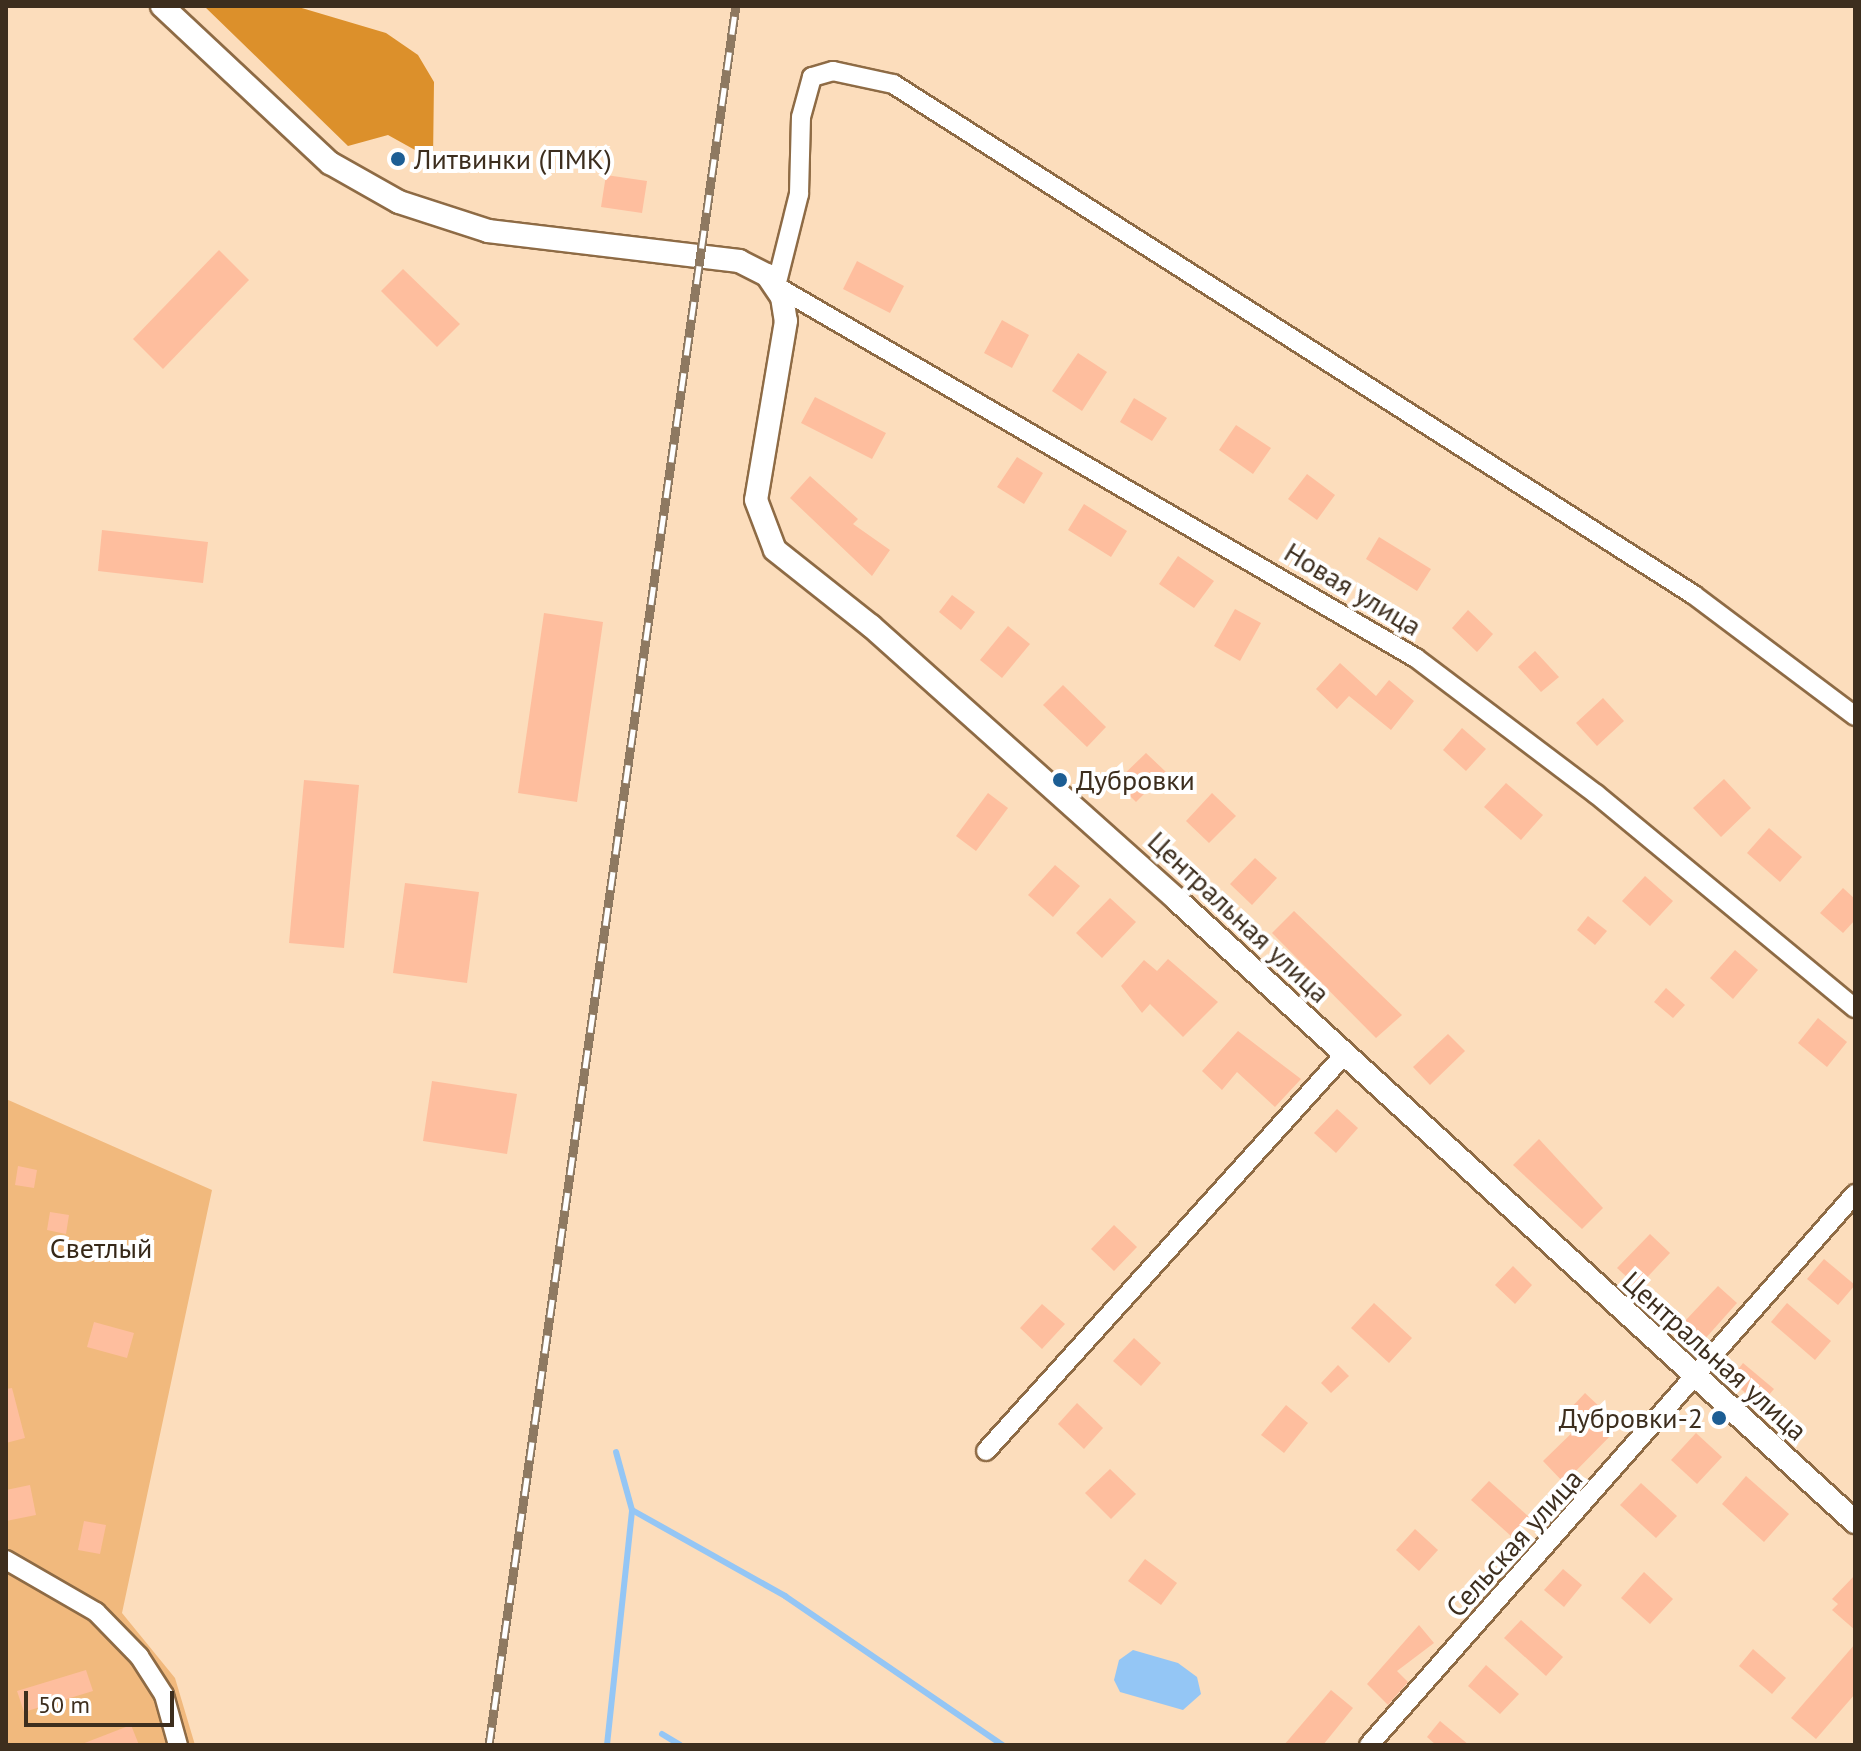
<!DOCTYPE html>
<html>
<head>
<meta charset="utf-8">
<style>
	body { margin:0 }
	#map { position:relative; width:1861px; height:1751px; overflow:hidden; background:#fcddbc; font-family:"PT Sans",sans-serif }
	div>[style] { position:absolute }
	.green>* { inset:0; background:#f1b97d }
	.forest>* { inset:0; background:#dc902b }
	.water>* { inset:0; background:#94c6f5 }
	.stream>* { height:6px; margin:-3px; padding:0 3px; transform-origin:3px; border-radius:3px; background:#94c6f5 }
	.building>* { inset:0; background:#febe9e }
	.roads { filter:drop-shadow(2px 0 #8e6b45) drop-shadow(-2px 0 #8e6b45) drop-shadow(0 2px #8e6b45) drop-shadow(0 -2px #8e6b45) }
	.minor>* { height:18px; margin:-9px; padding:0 9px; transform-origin:9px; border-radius:9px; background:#fff }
	.tertiary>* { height:22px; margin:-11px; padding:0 11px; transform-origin:11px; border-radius:11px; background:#fff }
	.rail>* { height:9px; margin-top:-4.5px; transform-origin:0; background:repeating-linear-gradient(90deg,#fff 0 18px,#8e7961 0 36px); box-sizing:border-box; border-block:2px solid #8e7961 }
	.dots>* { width:22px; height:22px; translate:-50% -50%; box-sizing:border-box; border:4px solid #fff; border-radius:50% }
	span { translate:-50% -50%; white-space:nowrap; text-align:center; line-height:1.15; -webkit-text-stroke:8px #fff; paint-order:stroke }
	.poi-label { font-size:28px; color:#3d2e1e }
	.left { translate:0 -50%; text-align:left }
	.right { translate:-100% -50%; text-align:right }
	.street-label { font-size:28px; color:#3d2e1e }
	.park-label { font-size:28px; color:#372818 }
	.frame { position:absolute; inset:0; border:8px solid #3d2e1e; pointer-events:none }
	.scale { position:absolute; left:24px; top:1691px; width:150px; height:36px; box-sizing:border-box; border:4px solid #3d2e1e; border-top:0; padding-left:10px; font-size:24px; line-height:28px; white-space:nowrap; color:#3d2e1e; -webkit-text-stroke:6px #fff; paint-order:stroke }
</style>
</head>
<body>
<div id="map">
	<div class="green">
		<div style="clip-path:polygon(6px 1099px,212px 1190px,122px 1613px,175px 1678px,195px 1745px,6px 1745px)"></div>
	</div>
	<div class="forest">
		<div style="clip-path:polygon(204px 6px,295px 6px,386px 33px,418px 55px,434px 82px,433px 160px,388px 135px,348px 146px)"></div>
	</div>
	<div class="water">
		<div style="clip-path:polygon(1133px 1650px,1178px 1663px,1197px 1677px,1201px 1694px,1183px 1710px,1120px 1692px,1114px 1680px,1119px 1660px)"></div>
	</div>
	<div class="stream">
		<div style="left:632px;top:1510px;width:176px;rotate:29.3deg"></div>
		<div style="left:785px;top:1596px;width:264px;rotate:34.4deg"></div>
		<div style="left:662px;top:1734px;width:21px;rotate:31deg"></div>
		<div style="left:607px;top:1745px;width:236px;rotate:-83.9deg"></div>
		<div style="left:632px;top:1510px;width:60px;rotate:-105.4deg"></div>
	</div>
	<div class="building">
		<div style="clip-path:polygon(606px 175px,647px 181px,642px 213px,601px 207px)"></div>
		<div style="clip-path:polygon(219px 250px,249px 280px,163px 369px,133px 339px)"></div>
		<div style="clip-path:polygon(857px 261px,904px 286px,890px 313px,843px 289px)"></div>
		<div style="clip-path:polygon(403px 269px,460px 324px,437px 347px,381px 291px)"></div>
		<div style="clip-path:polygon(1002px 320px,1029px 335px,1012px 368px,984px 353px)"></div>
		<div style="clip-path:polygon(1078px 353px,1107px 372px,1082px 411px,1052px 391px)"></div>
		<div style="clip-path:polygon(815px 397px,886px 433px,872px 459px,801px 423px)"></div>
		<div style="clip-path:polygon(1134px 398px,1167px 418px,1152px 441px,1120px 422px)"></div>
		<div style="clip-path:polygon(1236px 425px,1271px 448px,1253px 474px,1219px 450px)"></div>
		<div style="clip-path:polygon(1017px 457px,1043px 473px,1024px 504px,997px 487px)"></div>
		<div style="clip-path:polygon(1307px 474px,1335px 495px,1317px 520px,1288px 499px)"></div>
		<div style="clip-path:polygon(810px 476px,858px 519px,853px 524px,890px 550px,872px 576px,790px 498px)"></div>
		<div style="clip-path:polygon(1084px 504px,1127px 531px,1111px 557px,1068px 530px)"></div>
		<div style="clip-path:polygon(102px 530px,208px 542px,203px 583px,98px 571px)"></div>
		<div style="clip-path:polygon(1379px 537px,1431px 569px,1417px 591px,1366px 559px)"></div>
		<div style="clip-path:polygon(1178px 556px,1214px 581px,1194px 608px,1159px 584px)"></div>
		<div style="clip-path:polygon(952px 595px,975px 612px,961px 630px,939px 612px)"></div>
		<div style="clip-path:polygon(1235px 609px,1261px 623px,1240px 661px,1214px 646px)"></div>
		<div style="clip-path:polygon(1468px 610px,1493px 634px,1477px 652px,1452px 628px)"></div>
		<div style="clip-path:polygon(544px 613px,603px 622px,577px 802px,518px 793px)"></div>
		<div style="clip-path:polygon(1008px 626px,1030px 644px,1002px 678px,980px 660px)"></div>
		<div style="clip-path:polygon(1535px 651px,1559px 677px,1541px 692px,1518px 667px)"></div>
		<div style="clip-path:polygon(1340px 663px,1376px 696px,1389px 680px,1414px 701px,1391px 730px,1349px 696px,1337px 709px,1316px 689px)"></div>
		<div style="clip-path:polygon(1063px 685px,1106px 727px,1087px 747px,1043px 705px)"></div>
		<div style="clip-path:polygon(1603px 698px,1624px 721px,1597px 746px,1576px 723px)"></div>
		<div style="clip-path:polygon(1462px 728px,1486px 749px,1466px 771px,1443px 750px)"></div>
		<div style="clip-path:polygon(1146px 753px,1166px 772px,1136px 802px,1116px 782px)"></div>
		<div style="clip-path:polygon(1724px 779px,1751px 808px,1721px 837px,1693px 808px)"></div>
		<div style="clip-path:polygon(304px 780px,359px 785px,344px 948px,289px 943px)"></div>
		<div style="clip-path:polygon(1506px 783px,1543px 815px,1521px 840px,1484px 807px)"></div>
		<div style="clip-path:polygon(988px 793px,1008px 808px,976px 851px,956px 836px)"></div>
		<div style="clip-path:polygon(1212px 793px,1236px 816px,1209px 843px,1186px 821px)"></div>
		<div style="clip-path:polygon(1769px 828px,1802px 857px,1780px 882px,1747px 853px)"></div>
		<div style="clip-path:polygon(1255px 858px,1277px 878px,1252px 905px,1230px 884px)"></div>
		<div style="clip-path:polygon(1055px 865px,1080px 886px,1053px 917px,1028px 895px)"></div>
		<div style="clip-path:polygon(1645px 876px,1673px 901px,1650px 926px,1622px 901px)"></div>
		<div style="clip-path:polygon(405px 883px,479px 892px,467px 983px,393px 973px)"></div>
		<div style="clip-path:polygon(1843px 888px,1855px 899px,1855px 920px,1843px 933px,1820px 913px)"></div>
		<div style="clip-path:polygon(1110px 898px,1136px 922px,1102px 958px,1076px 933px)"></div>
		<div style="clip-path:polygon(1294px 911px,1402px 1015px,1376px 1038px,1272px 933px)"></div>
		<div style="clip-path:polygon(1588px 916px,1607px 931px,1595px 945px,1577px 930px)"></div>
		<div style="clip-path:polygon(1735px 950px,1758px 970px,1733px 999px,1710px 978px)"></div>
		<div style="clip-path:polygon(1168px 959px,1218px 1002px,1183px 1037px,1150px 1004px,1142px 1013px,1121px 986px,1144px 960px,1157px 971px)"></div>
		<div style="clip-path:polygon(1666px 988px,1685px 1005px,1673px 1018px,1654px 1002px)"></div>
		<div style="clip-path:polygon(1818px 1018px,1847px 1042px,1827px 1067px,1798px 1043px)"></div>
		<div style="clip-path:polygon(1238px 1031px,1301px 1079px,1275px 1107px,1237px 1072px,1222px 1090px,1202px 1071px)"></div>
		<div style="clip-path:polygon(1448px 1034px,1465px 1051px,1430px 1085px,1413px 1067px)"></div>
		<div style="clip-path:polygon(432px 1081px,517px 1094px,507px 1154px,423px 1141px)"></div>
		<div style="clip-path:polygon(1337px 1109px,1358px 1128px,1336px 1153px,1314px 1133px)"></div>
		<div style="clip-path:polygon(1539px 1139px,1603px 1208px,1582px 1229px,1513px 1165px)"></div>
		<div style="clip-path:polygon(18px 1166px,37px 1170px,34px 1188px,15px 1185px)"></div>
		<div style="clip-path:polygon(50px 1212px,69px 1215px,66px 1234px,47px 1230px)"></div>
		<div style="clip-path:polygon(1114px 1225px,1137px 1247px,1114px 1271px,1091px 1249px)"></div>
		<div style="clip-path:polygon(1650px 1234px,1670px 1253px,1638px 1287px,1617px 1268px)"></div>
		<div style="clip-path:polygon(1824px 1259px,1855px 1285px,1838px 1305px,1807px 1279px)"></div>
		<div style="clip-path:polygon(1513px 1266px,1532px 1285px,1515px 1304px,1495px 1285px)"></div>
		<div style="clip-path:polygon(1718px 1286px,1737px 1303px,1704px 1340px,1684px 1322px)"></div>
		<div style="clip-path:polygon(1374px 1303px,1412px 1338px,1389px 1363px,1351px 1328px)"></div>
		<div style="clip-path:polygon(1787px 1303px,1831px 1341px,1815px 1360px,1771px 1322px)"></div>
		<div style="clip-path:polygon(1042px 1304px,1065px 1324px,1042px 1349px,1020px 1328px)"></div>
		<div style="clip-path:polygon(94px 1322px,134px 1333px,127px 1358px,87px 1347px)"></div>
		<div style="clip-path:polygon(1134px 1338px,1161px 1363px,1141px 1386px,1113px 1361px)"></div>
		<div style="clip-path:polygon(1743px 1363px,1774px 1389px,1760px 1405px,1730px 1380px)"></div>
		<div style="clip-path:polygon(1338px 1365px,1349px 1376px,1331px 1393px,1321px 1383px)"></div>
		<div style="clip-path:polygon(12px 1388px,25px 1438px,6px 1443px,6px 1389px)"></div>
		<div style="clip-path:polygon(1585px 1393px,1620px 1426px,1564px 1483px,1543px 1461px,1581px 1424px,1568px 1411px)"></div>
		<div style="clip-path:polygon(1077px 1403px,1103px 1428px,1084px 1449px,1058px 1424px)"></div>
		<div style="clip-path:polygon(1286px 1405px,1308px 1423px,1284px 1453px,1261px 1435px)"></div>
		<div style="clip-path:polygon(1696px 1433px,1722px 1457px,1697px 1484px,1671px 1460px)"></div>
		<div style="clip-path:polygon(1110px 1469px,1136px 1494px,1111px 1519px,1085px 1493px)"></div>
		<div style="clip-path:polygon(1746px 1476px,1789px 1514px,1764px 1542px,1722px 1504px)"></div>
		<div style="clip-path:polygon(1489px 1481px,1529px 1517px,1511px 1536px,1471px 1500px)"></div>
		<div style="clip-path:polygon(1641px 1483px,1677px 1516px,1656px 1538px,1620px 1505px)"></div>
		<div style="clip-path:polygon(30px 1485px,36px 1515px,6px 1521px,6px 1490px)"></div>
		<div style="clip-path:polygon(84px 1521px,106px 1525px,100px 1554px,78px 1550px)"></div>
		<div style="clip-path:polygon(1415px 1529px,1438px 1550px,1419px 1571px,1396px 1550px)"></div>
		<div style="clip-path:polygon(1145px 1559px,1177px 1583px,1161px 1605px,1128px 1581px)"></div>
		<div style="clip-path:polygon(1563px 1569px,1582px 1585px,1564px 1607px,1544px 1590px)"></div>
		<div style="clip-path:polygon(1644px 1572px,1673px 1599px,1650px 1624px,1621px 1598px)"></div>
		<div style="clip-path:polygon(1855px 1575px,1855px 1630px,1832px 1610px,1838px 1604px,1832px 1599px)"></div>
		<div style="clip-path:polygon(1521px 1620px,1563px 1657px,1546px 1676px,1504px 1638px)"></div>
		<div style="clip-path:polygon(1419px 1625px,1434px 1643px,1397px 1671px,1408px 1682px,1388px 1705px,1367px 1684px)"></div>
		<div style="clip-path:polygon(1855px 1644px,1855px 1694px,1816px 1739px,1791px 1718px)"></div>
		<div style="clip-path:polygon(1753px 1649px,1786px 1678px,1772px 1694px,1739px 1666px)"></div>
		<div style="clip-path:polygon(1486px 1665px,1519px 1694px,1500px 1714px,1468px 1686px)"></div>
		<div style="clip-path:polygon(86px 1670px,93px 1691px,24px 1712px,17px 1691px)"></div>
		<div style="clip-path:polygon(1331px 1690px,1353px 1708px,1323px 1745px,1284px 1745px)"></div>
		<div style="clip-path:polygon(1440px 1721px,1469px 1745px,1436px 1745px,1427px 1737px)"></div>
		<div style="clip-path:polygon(131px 1725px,139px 1745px,82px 1745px,82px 1744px)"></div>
	</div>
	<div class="roads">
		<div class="minor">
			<div style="left:1855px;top:716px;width:201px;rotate:-143.1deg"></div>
			<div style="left:1694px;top:595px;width:950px;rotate:-147.46deg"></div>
			<div style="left:893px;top:84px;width:61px;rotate:-167.8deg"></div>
			<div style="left:833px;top:71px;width:22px;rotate:164deg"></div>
			<div style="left:812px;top:77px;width:41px;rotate:105.4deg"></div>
			<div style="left:801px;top:117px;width:77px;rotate:91.5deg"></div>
			<div style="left:799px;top:194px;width:95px;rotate:104deg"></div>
			<div style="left:776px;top:286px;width:740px;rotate:30.17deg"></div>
			<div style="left:1416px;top:658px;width:226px;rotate:37.1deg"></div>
			<div style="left:1596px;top:794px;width:336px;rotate:39.6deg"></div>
			<div style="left:986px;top:1451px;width:532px;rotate:-47.89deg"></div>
			<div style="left:6px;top:1560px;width:104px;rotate:30deg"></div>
			<div style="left:96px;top:1612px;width:62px;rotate:45.7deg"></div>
			<div style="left:139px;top:1656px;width:46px;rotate:57.3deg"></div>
			<div style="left:164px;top:1695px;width:52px;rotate:74.4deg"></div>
			<div style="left:1369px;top:1745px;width:735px;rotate:-48.59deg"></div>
		</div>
		<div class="tertiary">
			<div style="left:162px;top:6px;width:230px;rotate:43.1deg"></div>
			<div style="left:330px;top:163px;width:79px;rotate:29.5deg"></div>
			<div style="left:399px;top:202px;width:94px;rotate:18deg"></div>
			<div style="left:488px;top:231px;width:253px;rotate:6.8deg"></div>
			<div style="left:739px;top:261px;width:31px;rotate:27deg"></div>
			<div style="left:767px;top:275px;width:27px;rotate:56deg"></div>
			<div style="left:782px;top:297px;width:24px;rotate:81deg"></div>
			<div style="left:786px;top:321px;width:181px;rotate:99.5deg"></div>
			<div style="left:756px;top:500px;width:53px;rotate:69.2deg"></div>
			<div style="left:775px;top:550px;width:122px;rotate:38.4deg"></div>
			<div style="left:871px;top:626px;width:411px;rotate:41.8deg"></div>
			<div style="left:1177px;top:900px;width:920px;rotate:42.53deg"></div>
		</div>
	</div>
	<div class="rail">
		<div style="left:489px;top:1745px;width:1756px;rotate:-81.92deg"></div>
	</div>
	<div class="dots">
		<div style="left:398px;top:159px;background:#1d5e94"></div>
		<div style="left:1060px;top:780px;background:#1d5e94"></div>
		<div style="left:1719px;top:1418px;background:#1d5e94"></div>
	</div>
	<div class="poi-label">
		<span class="left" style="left:414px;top:159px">Литвинки (ПМК)</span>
		<span class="left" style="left:1076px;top:780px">Дубровки</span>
		<span class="right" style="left:1703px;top:1418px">Дубровки-2</span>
	</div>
	<div class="street-label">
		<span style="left:1353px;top:589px;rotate:31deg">Новая улица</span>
		<span style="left:1239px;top:917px;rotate:43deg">Центральная улица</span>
		<span style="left:1715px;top:1356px;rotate:42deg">Центральная улица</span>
		<span style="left:1514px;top:1543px;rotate:-48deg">Сельская улица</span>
	</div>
	<div class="park-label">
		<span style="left:101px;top:1248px">Светлый</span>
	</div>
	<div class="frame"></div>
	<div class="scale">50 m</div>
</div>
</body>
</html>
